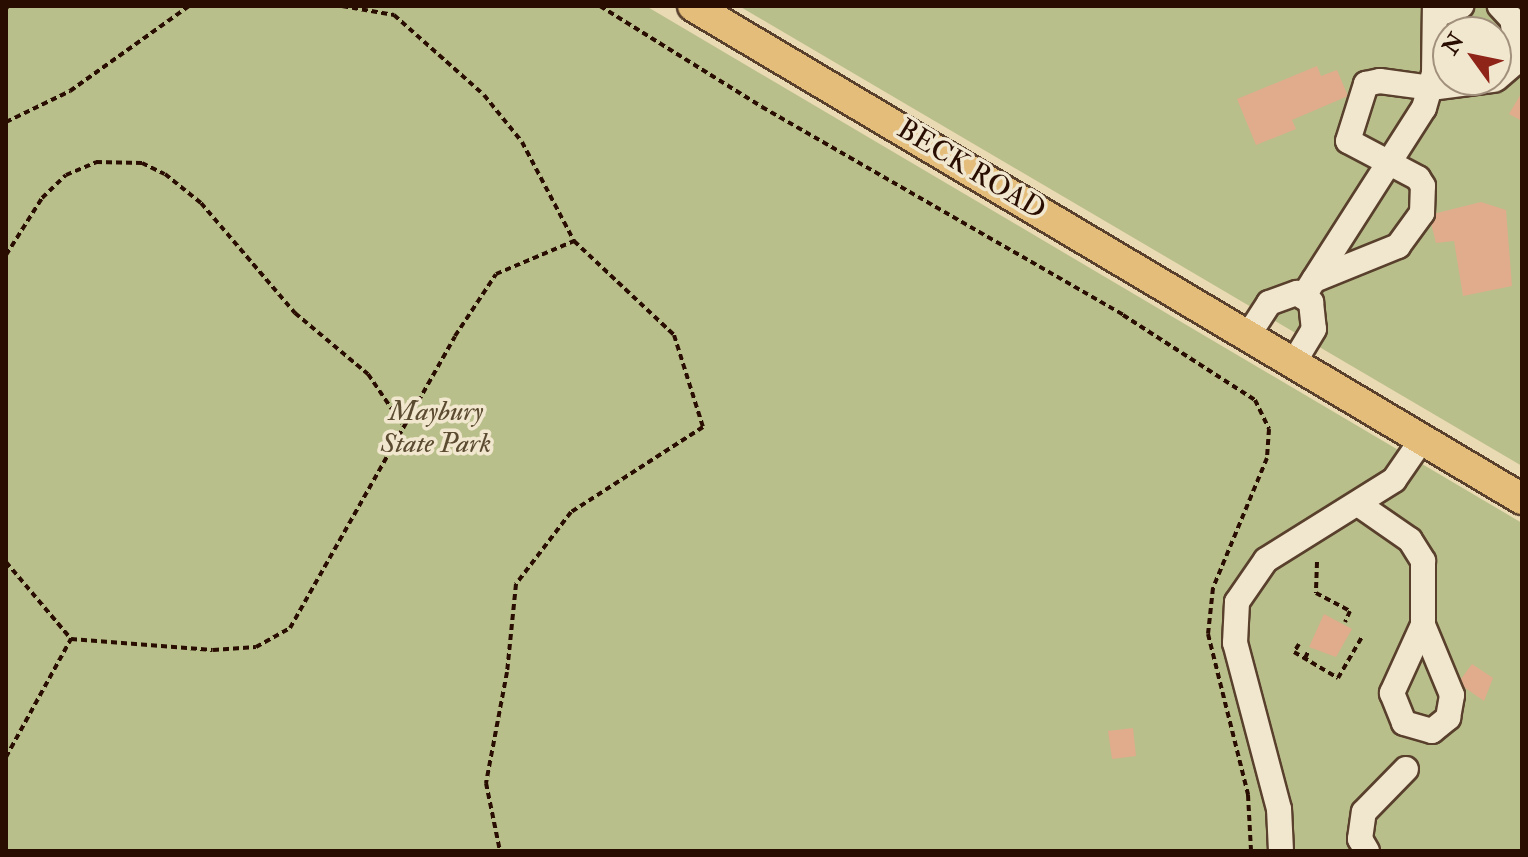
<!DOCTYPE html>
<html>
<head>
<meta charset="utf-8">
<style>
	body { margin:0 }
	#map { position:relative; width:1528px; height:857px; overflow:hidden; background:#e9dab3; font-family:"IM FELL Double Pica",serif }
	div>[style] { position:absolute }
	.green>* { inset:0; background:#b9bf8b }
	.building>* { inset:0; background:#e0ac8b }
	.path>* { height:4px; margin-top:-2px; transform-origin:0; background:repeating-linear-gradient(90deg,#290d00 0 6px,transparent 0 10px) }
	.roads { filter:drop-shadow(2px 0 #59402d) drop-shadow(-2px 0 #59402d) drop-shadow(0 2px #59402d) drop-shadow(0 -2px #59402d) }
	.minor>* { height:24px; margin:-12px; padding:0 12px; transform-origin:12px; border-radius:12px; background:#f1e7ce }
	.major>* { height:30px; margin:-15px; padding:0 15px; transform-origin:15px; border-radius:15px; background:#e4bd7a }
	span { translate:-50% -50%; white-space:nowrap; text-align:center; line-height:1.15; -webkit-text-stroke:7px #f1e7ce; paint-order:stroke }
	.street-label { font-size:28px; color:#290d00 }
	.park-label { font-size:28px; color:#5b4b31; font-style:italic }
	.frame { position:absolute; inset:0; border:8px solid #290d00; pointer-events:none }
	.north { position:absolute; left:1432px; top:16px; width:80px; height:80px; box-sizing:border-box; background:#f1e7ce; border:2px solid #a1907c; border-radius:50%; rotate:303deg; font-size:22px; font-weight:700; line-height:32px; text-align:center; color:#290d00 }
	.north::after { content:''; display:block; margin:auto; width:28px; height:36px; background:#8f2418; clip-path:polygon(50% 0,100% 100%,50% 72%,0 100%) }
</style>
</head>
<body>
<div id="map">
	<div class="green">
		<div style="clip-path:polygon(6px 6px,646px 6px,1522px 523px,1522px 851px,6px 851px)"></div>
		<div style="clip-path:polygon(evenodd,739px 6px,1522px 6px,1522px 466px,739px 6px,1448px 32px,1496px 32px,1496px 80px,1448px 80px,1448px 32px)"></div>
	</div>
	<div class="building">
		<div style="clip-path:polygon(1317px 66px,1321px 76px,1337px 70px,1348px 96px,1292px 120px,1296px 129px,1256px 145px,1237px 99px)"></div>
		<div style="clip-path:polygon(1522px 92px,1522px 121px,1509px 114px)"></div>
		<div style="clip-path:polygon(1481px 202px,1506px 210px,1512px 286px,1463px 296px,1454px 241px,1436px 243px,1429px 215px)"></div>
		<div style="clip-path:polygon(1324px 614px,1352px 629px,1336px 657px,1309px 647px)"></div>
		<div style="clip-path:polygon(1472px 664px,1493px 678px,1484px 701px,1458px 683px)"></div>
		<div style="clip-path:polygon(1133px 728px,1136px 756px,1112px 759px,1108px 731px)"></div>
	</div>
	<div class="path">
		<div style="left:342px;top:6px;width:53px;rotate:9.8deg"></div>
		<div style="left:394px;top:15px;width:120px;rotate:41.6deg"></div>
		<div style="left:484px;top:95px;width:60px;rotate:51deg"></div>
		<div style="left:522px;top:142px;width:112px;rotate:62.3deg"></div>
		<div style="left:574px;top:241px;width:137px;rotate:43.2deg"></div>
		<div style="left:674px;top:335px;width:96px;rotate:72.5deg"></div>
		<div style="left:703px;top:427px;width:157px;rotate:147.2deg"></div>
		<div style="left:571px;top:512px;width:91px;rotate:127.4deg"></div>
		<div style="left:516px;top:584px;width:88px;rotate:95.8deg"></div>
		<div style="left:507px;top:672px;width:113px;rotate:100.7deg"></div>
		<div style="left:486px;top:783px;width:69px;rotate:78.4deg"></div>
		<div style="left:600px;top:6px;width:191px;rotate:31.9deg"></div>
		<div style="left:762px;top:107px;width:417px;rotate:29.9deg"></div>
		<div style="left:1123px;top:315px;width:157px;rotate:32.8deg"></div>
		<div style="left:1255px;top:400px;width:32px;rotate:64deg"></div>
		<div style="left:1269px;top:429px;width:29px;rotate:94deg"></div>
		<div style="left:1267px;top:458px;width:141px;rotate:112.6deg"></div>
		<div style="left:1213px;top:588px;width:46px;rotate:96.2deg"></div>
		<div style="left:1208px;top:634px;width:166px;rotate:76deg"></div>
		<div style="left:1248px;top:795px;width:56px;rotate:86.9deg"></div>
		<div style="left:6px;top:9px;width:4px;rotate:-56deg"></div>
		<div style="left:6px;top:122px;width:71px;rotate:-25.8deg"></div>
		<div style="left:70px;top:91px;width:146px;rotate:-35.5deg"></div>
		<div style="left:6px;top:255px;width:67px;rotate:-57.7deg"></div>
		<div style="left:42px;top:198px;width:33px;rotate:-44deg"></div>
		<div style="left:66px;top:175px;width:33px;rotate:-23deg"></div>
		<div style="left:96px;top:162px;width:46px;rotate:1.2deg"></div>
		<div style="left:142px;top:163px;width:25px;rotate:26deg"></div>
		<div style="left:165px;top:174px;width:46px;rotate:38.9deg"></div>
		<div style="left:201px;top:203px;width:145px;rotate:49.5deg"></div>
		<div style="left:295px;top:313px;width:95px;rotate:39.9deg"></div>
		<div style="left:368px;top:374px;width:60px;rotate:55.8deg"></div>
		<div style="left:6px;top:562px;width:101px;rotate:49.8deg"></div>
		<div style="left:71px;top:639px;width:142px;rotate:4.4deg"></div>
		<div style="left:213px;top:650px;width:43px;rotate:-4deg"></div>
		<div style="left:256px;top:647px;width:39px;rotate:-29deg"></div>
		<div style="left:290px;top:628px;width:335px;rotate:-60.5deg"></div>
		<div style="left:455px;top:336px;width:74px;rotate:-56.5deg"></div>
		<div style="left:496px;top:274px;width:85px;rotate:-22.9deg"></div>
		<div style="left:1317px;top:562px;width:31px;rotate:92deg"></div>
		<div style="left:1316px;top:593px;width:38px;rotate:28deg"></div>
		<div style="left:1350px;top:611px;width:12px;rotate:114deg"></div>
		<div style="left:1299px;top:644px;width:9px;rotate:122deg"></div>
		<div style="left:1294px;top:652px;width:51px;rotate:30.6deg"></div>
		<div style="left:1338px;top:678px;width:48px;rotate:-59.7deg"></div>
		<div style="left:1305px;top:658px;width:9px;rotate:-63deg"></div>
		<div style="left:6px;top:757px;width:135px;rotate:-61.2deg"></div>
	</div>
	<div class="roads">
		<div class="minor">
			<div style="left:1436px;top:15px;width:27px;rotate:-20deg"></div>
			<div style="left:1496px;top:79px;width:23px;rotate:-41deg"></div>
			<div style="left:1513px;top:64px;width:18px;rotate:-81deg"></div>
			<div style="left:1516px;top:46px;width:27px;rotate:-98deg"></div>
			<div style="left:1512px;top:19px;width:18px;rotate:-133deg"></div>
			<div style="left:1314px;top:280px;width:91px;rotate:-22deg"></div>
			<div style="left:1398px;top:246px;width:41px;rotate:-54deg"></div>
			<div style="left:1422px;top:213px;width:27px;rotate:-88deg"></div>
			<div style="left:1423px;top:186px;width:9px;rotate:-122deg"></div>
			<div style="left:1418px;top:178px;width:79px;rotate:-152.1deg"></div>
			<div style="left:1348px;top:141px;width:60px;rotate:-72.5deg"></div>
			<div style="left:1366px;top:84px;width:14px;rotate:-12deg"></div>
			<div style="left:1380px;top:81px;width:51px;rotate:7.8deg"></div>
			<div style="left:1431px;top:88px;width:63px;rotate:-7.4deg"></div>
			<div style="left:1303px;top:297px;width:224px;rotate:-57.4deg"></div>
			<div style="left:1424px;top:108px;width:35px;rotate:-74deg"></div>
			<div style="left:1434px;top:74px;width:68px;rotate:-89.2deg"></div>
			<div style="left:1249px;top:334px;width:37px;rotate:-57deg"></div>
			<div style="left:1269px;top:303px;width:30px;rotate:-20deg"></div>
			<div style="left:1297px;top:293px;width:17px;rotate:33deg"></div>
			<div style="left:1311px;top:302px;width:27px;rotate:84deg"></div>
			<div style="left:1314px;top:329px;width:39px;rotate:121deg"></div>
			<div style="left:1358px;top:504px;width:63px;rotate:34.7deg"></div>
			<div style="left:1410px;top:540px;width:25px;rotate:58deg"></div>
			<div style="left:1423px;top:561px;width:64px;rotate:90deg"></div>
			<div style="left:1423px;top:625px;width:75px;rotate:114.5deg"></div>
			<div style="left:1392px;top:693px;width:32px;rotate:68deg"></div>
			<div style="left:1404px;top:723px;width:29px;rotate:16deg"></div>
			<div style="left:1432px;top:731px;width:21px;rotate:-39deg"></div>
			<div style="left:1448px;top:718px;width:23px;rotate:-80deg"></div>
			<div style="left:1452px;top:695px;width:76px;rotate:-112.5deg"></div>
			<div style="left:1281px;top:851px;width:42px;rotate:-92.7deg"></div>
			<div style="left:1279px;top:809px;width:172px;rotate:-104.8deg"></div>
			<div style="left:1235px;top:643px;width:41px;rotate:-87.2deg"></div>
			<div style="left:1237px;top:602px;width:51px;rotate:-55.4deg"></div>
			<div style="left:1266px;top:560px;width:151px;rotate:-32deg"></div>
			<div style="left:1394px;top:480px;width:51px;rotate:-55.4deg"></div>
			<div style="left:1367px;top:851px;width:14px;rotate:-120deg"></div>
			<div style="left:1360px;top:839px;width:27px;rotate:-82deg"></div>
			<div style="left:1364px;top:812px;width:60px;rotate:-45.7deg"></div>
		</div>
		<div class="major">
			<div style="left:693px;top:6px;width:965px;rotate:30.74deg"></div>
		</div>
	</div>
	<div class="street-label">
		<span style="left:971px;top:170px;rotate:31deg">BECK ROAD</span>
	</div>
	<div class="park-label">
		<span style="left:436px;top:428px">Maybury<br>State Park</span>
	</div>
	<div class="frame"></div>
	<div class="north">N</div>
</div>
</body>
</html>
